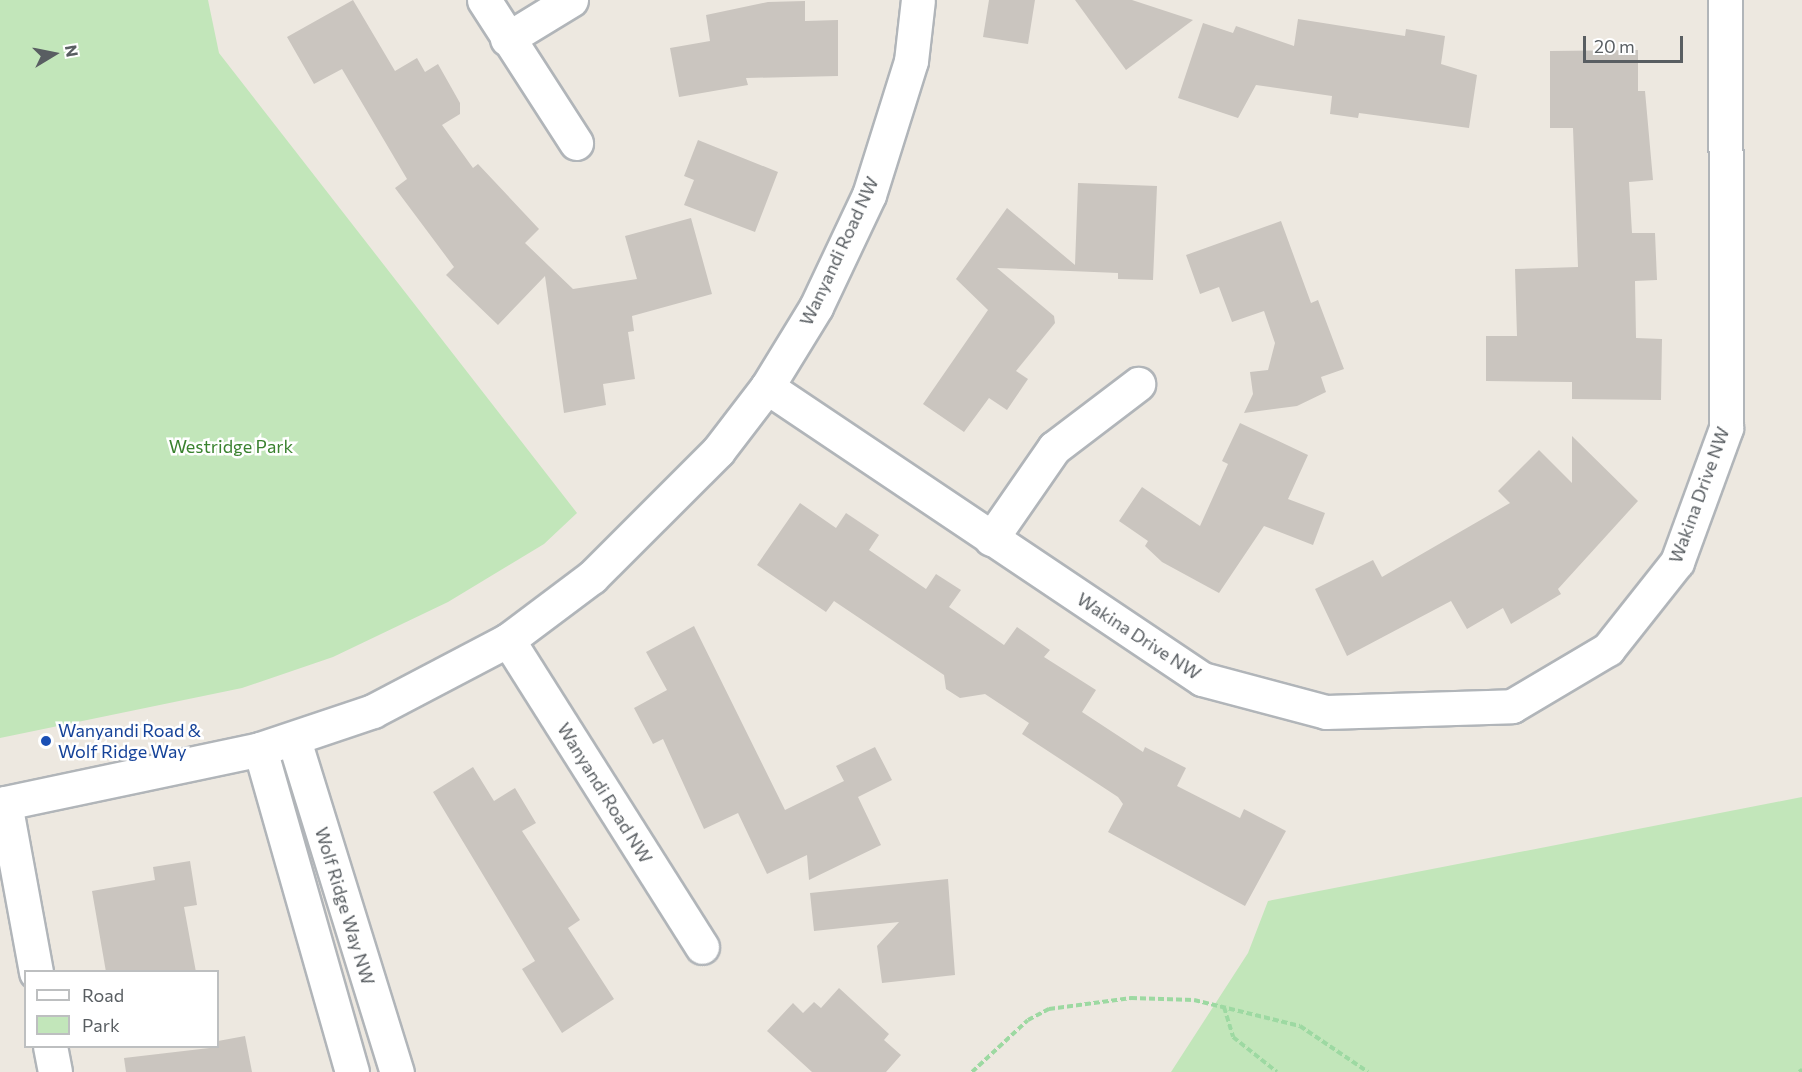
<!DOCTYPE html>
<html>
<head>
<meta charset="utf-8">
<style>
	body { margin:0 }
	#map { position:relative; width:1802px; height:1072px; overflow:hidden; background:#ede8e0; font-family:Commissioner,sans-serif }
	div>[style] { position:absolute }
	.green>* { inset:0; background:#c2e6ba }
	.building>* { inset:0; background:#cac5bf }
	.path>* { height:4px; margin-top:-2px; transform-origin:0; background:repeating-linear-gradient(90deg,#9dd9a2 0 6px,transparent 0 9px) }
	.roads { filter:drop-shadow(2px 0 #b1b5b9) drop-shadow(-2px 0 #b1b5b9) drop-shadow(0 2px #b1b5b9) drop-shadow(0 -2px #b1b5b9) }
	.minor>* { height:33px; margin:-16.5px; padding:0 16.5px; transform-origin:16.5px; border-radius:16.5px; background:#fff }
	.dots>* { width:16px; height:16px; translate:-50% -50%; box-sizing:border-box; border:3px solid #fff; border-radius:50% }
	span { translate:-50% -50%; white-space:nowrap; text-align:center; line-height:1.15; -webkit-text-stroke:5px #fff; paint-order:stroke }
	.street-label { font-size:18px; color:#595e62 }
	.park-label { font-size:18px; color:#3a822f }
	.transit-label { font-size:18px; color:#164399 }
	.left { translate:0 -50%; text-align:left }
	.legend { position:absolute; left:24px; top:970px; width:195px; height:78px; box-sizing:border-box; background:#fff; border:2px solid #bdbfc0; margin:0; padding:8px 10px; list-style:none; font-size:18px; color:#595e62 }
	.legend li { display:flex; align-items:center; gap:12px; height:30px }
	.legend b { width:30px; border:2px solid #bdbfc0 }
	.north { position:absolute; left:24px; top:24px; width:60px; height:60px; -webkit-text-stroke:4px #fff; paint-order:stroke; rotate:80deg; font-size:16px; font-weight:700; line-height:24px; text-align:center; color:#595e62 }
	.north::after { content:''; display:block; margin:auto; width:21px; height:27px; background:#595e62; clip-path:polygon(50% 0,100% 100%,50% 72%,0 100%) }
	.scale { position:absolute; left:1583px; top:36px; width:100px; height:27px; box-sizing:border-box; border:3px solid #595e62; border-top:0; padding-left:8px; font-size:18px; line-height:21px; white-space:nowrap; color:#595e62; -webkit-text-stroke:4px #fff; paint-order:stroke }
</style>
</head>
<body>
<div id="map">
	<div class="green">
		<div style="clip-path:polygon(0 0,208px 0,219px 53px,577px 513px,544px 544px,448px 602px,333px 657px,242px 688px,0 738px)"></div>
		<div style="clip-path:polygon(1802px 797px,1802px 1072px,1171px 1072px,1248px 953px,1268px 901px)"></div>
	</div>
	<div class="building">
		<div style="clip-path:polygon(353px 0,395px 71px,417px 58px,425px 72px,438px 64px,460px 103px,460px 114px,442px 125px,473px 168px,478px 164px,539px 229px,525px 243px,573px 289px,637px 279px,625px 236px,691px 218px,712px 294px,632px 316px,634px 331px,628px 332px,635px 379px,603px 384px,606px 405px,564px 413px,545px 276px,498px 325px,446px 275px,454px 267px,395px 188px,407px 179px,342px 69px,314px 84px,287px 37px)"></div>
		<div style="clip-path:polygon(989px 0,1035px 0,1028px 44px,983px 37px)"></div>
		<div style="clip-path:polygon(1075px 0,1132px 0,1193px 20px,1126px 70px)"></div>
		<div style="clip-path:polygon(805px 1px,805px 21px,838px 20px,838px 76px,746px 78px,748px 85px,679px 97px,670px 48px,710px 41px,706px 15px,768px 2px)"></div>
		<div style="clip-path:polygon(1298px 19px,1405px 36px,1406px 29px,1445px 36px,1441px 64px,1477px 75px,1469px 128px,1359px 113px,1358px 118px,1330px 114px,1332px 96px,1256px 85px,1238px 118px,1178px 98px,1203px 23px,1233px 33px,1236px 26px,1294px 46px)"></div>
		<div style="clip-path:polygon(1638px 50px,1638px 91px,1645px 91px,1653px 180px,1629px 182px,1632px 233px,1655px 233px,1657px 280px,1635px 281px,1636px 338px,1662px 339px,1661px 400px,1572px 399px,1572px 382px,1486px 381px,1486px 336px,1517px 336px,1515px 269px,1578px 267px,1573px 128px,1550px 128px,1550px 51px)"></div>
		<div style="clip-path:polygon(698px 140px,778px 172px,755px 232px,684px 205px,694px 180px,684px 176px)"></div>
		<div style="clip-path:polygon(1078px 183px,1157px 186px,1153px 280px,1118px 279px,1118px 273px,997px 268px,1054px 316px,1055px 323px,1016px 371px,1028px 379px,1007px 410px,989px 398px,964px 432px,923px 404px,988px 310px,956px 279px,1007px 208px,1075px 265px)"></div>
		<div style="clip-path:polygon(1281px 221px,1311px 303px,1318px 300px,1344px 369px,1321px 377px,1326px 392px,1297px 406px,1244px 413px,1253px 394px,1250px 372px,1268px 370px,1275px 343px,1264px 311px,1232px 322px,1219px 287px,1200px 294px,1186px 255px)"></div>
		<div style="clip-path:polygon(1240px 423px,1308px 455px,1288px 499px,1325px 513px,1313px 545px,1264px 526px,1219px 593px,1162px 562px,1145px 546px,1148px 541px,1119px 521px,1142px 487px,1200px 526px,1228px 464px,1222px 461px)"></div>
		<div style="clip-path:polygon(1572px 436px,1638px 501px,1558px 589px,1561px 594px,1511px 624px,1503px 608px,1467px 629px,1451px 601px,1347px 656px,1315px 589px,1373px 560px,1382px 577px,1510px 503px,1498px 491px,1539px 450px,1572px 483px)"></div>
		<div style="clip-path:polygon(800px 503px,836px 528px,846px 513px,879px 535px,869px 550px,926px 589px,936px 574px,961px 590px,949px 607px,1004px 645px,1017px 627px,1050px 650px,1044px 657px,1096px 690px,1082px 712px,1143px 752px,1145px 747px,1186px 768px,1177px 786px,1240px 818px,1244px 809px,1286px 831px,1245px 906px,1108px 832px,1123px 804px,1118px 797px,1022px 734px,1029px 723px,985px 694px,960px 698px,946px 689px,944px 675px,834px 601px,826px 612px,757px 565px)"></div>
		<div style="clip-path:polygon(694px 626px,785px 810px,844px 781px,836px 766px,875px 747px,892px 780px,858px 797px,881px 845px,809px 880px,807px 855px,767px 874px,738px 813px,704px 829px,663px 739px,653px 744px,634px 708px,667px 690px,646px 652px)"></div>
		<div style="clip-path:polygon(473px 767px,494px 801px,515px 788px,536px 823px,522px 831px,580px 920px,568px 928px,614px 999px,562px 1033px,522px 969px,535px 961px,433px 792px)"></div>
		<div style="clip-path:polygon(190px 861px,197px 905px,184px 907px,196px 972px,106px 972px,92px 891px,155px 880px,153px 867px)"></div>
		<div style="clip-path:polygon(948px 879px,955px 975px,882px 983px,877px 946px,899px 922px,814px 931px,810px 893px)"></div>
		<div style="clip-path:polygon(839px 988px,889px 1034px,884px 1040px,901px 1055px,886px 1072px,812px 1072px,767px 1031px,793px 1003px,803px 1013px,814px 1002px,821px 1008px)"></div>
		<div style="clip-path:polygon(245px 1036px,252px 1072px,126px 1072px,124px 1058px,218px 1047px,218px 1041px)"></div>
	</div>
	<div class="path">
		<div style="left:1224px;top:1007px;width:31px;rotate:73deg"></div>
		<div style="left:1233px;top:1037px;width:56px;rotate:38.5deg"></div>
		<div style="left:972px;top:1072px;width:76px;rotate:-42.9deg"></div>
		<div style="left:1028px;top:1020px;width:24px;rotate:-28deg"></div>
		<div style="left:1049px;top:1009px;width:83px;rotate:-7.6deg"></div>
		<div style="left:1131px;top:998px;width:63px;rotate:1.8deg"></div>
		<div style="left:1194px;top:1000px;width:109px;rotate:13.8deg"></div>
		<div style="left:1300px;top:1026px;width:82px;rotate:34.1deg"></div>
		<div style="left:1799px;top:1072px;width:4px;rotate:-34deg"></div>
	</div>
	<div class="roads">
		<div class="minor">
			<div style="left:484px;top:0;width:170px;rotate:57.2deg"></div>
			<div style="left:507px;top:39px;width:75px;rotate:-31.4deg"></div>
			<div style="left:767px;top:387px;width:524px;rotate:33.87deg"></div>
			<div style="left:1202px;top:679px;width:128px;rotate:14.9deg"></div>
			<div style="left:1326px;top:712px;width:186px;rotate:-1.8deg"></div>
			<div style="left:1512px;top:706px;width:112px;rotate:-30.7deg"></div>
			<div style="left:1608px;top:649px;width:111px;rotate:-51.6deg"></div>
			<div style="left:1677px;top:562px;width:143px;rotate:-69.9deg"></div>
			<div style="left:1726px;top:428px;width:428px;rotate:-90.1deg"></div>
			<div style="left:991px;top:539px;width:111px;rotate:-55.3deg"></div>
			<div style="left:1054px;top:448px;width:106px;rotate:-37.3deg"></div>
			<div style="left:508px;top:640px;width:363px;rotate:57.7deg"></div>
			<div style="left:294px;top:740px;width:348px;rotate:72.8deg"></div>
			<div style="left:260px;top:749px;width:336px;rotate:74.1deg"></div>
			<div style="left:5px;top:803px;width:172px;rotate:79.6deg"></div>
			<div style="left:0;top:804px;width:266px;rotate:-11.9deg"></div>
			<div style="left:260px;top:749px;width:119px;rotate:-18.6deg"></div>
			<div style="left:373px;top:711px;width:153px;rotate:-27.7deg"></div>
			<div style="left:508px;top:640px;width:105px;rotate:-36.9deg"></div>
			<div style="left:592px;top:577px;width:178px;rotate:-45deg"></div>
			<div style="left:718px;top:451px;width:81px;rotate:-52.6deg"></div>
			<div style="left:767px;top:387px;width:94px;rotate:-58.5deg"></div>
			<div style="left:816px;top:307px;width:124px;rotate:-64.7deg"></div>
			<div style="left:869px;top:195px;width:140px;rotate:-72.6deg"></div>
			<div style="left:911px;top:61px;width:61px;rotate:-83.5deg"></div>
			<div style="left:50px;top:1046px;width:26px;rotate:79deg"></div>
		</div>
	</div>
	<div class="dots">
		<div style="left:46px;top:741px;background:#1a4fb4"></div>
	</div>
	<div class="street-label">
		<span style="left:839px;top:251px;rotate:-65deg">Wanyandi Road NW</span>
		<span style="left:1699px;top:495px;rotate:-70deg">Wakina Drive NW</span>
		<span style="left:1139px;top:636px;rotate:33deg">Wakina Drive NW</span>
		<span style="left:605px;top:793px;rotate:58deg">Wanyandi Road NW</span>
		<span style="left:345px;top:906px;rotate:73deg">Wolf Ridge Way NW</span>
	</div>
	<div class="park-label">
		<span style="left:231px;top:446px">Westridge Park</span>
	</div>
	<div class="transit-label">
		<span class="left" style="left:58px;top:741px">Wanyandi Road &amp;<br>Wolf Ridge Way</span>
	</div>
	<ul class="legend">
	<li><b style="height:8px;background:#fff"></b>Road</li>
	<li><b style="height:16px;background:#c2e6ba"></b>Park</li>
	</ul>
	<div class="north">N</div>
	<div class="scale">20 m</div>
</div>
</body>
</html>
